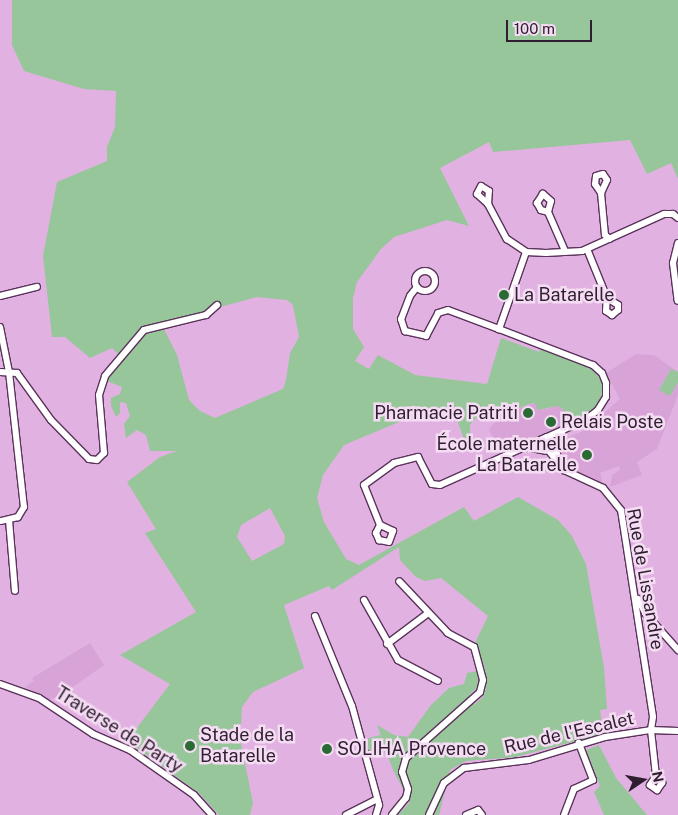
<!DOCTYPE html>
<html>
<head>
<meta charset="utf-8">
<style>
	body { margin:0 }
	#map { position:relative; width:678px; height:815px; overflow:hidden; background:#e1b2e1; font-family:"Public Sans",sans-serif }
	div>[style] { position:absolute }
	.built>* { inset:0; background:#d8a4d7 }
	.green>* { inset:0; background:#96c699 }
	.roads { filter:drop-shadow(1px 0 #5a335b) drop-shadow(-1px 0 #5a335b) drop-shadow(0 1px #5a335b) drop-shadow(0 -1px #5a335b) }
	.street>* { height:6px; margin:-3px; padding:0 3px; transform-origin:3px; border-radius:3px; background:#fff }
	.street>.ring { margin:-3px; padding:0; box-sizing:content-box; background:none; border:6px solid #fff; border-radius:50% }
	.dots>* { width:14px; height:14px; translate:-50% -50%; box-sizing:border-box; border:2px solid #f4dcf3; border-radius:50% }
	span { translate:-50% -50%; white-space:nowrap; text-align:center; line-height:1.15; -webkit-text-stroke:5px #f4dcf3; paint-order:stroke }
	.poi-label { font-size:18px; color:#2f1e2f }
	.left { translate:0 -50%; text-align:left }
	.right { translate:-100% -50%; text-align:right }
	.street-label { font-size:18px; color:#2f1e2f }
	.north { position:absolute; left:618px; top:755px; width:50px; height:50px; -webkit-text-stroke:4px #f4dcf3; paint-order:stroke; rotate:78deg; font-size:14px; font-weight:700; line-height:20px; text-align:center; color:#2f1e2f }
	.north::after { content:''; display:block; margin:auto; width:18px; height:22px; background:#2f1e2f; clip-path:polygon(50% 0,100% 100%,50% 72%,0 100%) }
	.scale { position:absolute; left:506px; top:20px; width:86px; height:22px; box-sizing:border-box; border:2px solid #2f1e2f; border-top:0; padding-left:6px; font-size:15px; line-height:18px; white-space:nowrap; color:#2f1e2f; -webkit-text-stroke:4px #f4dcf3; paint-order:stroke }
</style>
</head>
<body>
<div id="map">
	<div class="built">
		<div style="clip-path:polygon(636px 354px,654px 355px,678px 372px,678px 395px,657px 449px,637px 462px,642px 475px,610px 487px,612px 475px,620px 470px,619px 466px,600px 473px,603px 484px,566px 467px,560px 457px,560px 448px,564px 439px,593px 427px,597px 419px,620px 399px,606px 373px)"></div>
		<div style="clip-path:polygon(535px 403px,542px 410px,557px 406px,563px 409px,564px 427px,501px 455px,489px 429px,500px 416px)"></div>
		<div style="clip-path:polygon(90px 643px,104px 665px,70px 689px,50px 700px,25px 687px,34px 681px,32px 678px)"></div>
	</div>
	<div class="green">
		<div style="clip-path:polygon(evenodd,12px 0,678px 0,678px 179px,671px 163px,647px 174px,630px 140px,493px 152px,489px 142px,440px 168px,469px 226px,447px 220px,394px 237px,381px 249px,357px 282px,353px 298px,353px 329px,364px 347px,355px 361px,369px 369px,378px 355px,415px 375px,487px 384px,501px 338px,539px 352px,541px 348px,594px 370px,604px 386px,598px 406px,564px 427px,563px 409px,557px 406px,538px 410px,535px 403px,529px 404px,500px 416px,494px 422px,485px 415px,476px 418px,470px 425px,470px 435px,464px 439px,454px 412px,411px 417px,344px 445px,323px 475px,317px 498px,324px 522px,346px 559px,359px 565px,464px 507px,474px 521px,518px 497px,558px 520px,572px 536px,586px 564px,604px 668px,607px 709px,600px 710px,603px 734px,515px 757px,466px 761px,450px 770px,439px 815px,398px 815px,410px 802px,393px 770px,377px 725px,394px 735px,408px 737px,431px 705px,449px 688px,464px 684px,467px 673px,477px 671px,479px 686px,470px 694px,474px 705px,483px 697px,486px 688px,485px 668px,475px 643px,488px 616px,441px 578px,425px 581px,416px 577px,400px 560px,399px 547px,332px 590px,329px 586px,284px 605px,304px 668px,253px 692px,242px 707px,241px 725px,237px 724px,253px 803px,250px 815px,219px 815px,199px 793px,127px 741px,170px 684px,120px 655px,196px 612px,145px 533px,156px 529px,127px 482px,160px 457px,177px 451px,150px 451px,146px 435px,137px 430px,126px 438px,124px 424px,130px 416px,126px 403px,120px 402px,120px 413px,116px 417px,111px 406px,111px 398px,120px 394px,122px 387px,107px 381px,123px 359px,112px 348px,90px 358px,65px 337px,52px 337px,43px 256px,57px 182px,107px 161px,107px 147px,115px 127px,116px 91px,84px 89px,24px 71px,12px 45px,12px 0,257px 297px,287px 300px,293px 305px,299px 337px,290px 353px,286px 380px,283px 389px,215px 418px,200px 411px,189px 400px,177px 355px,161px 323px,257px 297px,12px 0,270px 508px,285px 536px,284px 544px,252px 561px,237px 537px,241px 525px,270px 508px)"></div>
		<div style="clip-path:polygon(671px 369px,678px 372px,678px 382px,670px 396px,659px 390px)"></div>
		<div style="clip-path:polygon(380px 735px,386px 752px,371px 756px,366px 739px)"></div>
		<div style="clip-path:polygon(599px 745px,616px 778px,647px 815px,604px 815px,594px 792px,600px 786px,586px 750px)"></div>
	</div>
	<div class="roads">
		<div class="street">
			<div style="left:601px;top:193px;width:14px;rotate:-65deg"></div>
			<div style="left:607px;top:180px;width:7px;rotate:-124deg"></div>
			<div style="left:603px;top:174px;width:7px;rotate:164deg"></div>
			<div style="left:596px;top:176px;width:8px;rotate:97deg"></div>
			<div style="left:595px;top:184px;width:11px;rotate:56deg"></div>
			<div style="left:601px;top:193px;width:42px;rotate:84.6deg"></div>
			<div style="left:605px;top:235px;width:6px;rotate:39deg"></div>
			<div style="left:488px;top:204px;width:13px;rotate:-86deg"></div>
			<div style="left:489px;top:191px;width:9px;rotate:-148deg"></div>
			<div style="left:481px;top:186px;width:9px;rotate:117deg"></div>
			<div style="left:477px;top:194px;width:15px;rotate:42deg"></div>
			<div style="left:488px;top:204px;width:40px;rotate:62deg"></div>
			<div style="left:507px;top:239px;width:23px;rotate:34deg"></div>
			<div style="left:526px;top:252px;width:20px;rotate:3deg"></div>
			<div style="left:546px;top:253px;width:36px;rotate:-3deg"></div>
			<div style="left:582px;top:251px;width:90px;rotate:-24.3deg"></div>
			<div style="left:664px;top:214px;width:9px"></div>
			<div style="left:673px;top:214px;width:6px;rotate:39deg"></div>
			<div style="left:548px;top:212px;width:11px;rotate:-75deg"></div>
			<div style="left:551px;top:201px;width:11px;rotate:-139deg"></div>
			<div style="left:543px;top:194px;width:11px;rotate:124deg"></div>
			<div style="left:537px;top:203px;width:8px;rotate:60deg"></div>
			<div style="left:541px;top:210px;width:7px;rotate:16deg"></div>
			<div style="left:548px;top:212px;width:43px;rotate:66.4deg"></div>
			<div style="left:678px;top:243px;width:21px;rotate:104deg"></div>
			<div style="left:673px;top:263px;width:38px;rotate:83deg"></div>
			<div style="left:587px;top:249px;width:53px;rotate:67.8deg"></div>
			<div style="left:607px;top:298px;width:13px;rotate:32deg"></div>
			<div style="left:618px;top:305px;width:5px;rotate:90deg"></div>
			<div style="left:618px;top:310px;width:8px;rotate:140deg"></div>
			<div style="left:612px;top:315px;width:7px;rotate:-146deg"></div>
			<div style="left:606px;top:311px;width:13px;rotate:-86deg"></div>
			<div style="left:526px;top:252px;width:82px;rotate:109.3deg"></div>
			<div style="left:499px;top:329px;width:101px;rotate:21deg"></div>
			<div style="left:593px;top:365px;width:12px;rotate:42deg"></div>
			<div style="left:602px;top:373px;width:11px;rotate:68deg"></div>
			<div style="left:606px;top:383px;width:14px;rotate:90deg"></div>
			<div style="left:606px;top:397px;width:15px;rotate:122deg"></div>
			<div style="left:598px;top:410px;width:16px;rotate:142deg"></div>
			<div style="left:585px;top:420px;width:42px;rotate:155.9deg"></div>
			<div style="left:547px;top:437px;width:9px;rotate:103deg"></div>
			<div style="left:545px;top:446px;width:31px;rotate:52deg"></div>
			<div style="left:564px;top:470px;width:43px;rotate:24.8deg"></div>
			<div style="left:603px;top:488px;width:28px;rotate:51deg"></div>
			<div style="left:621px;top:510px;width:209px;rotate:81.2deg"></div>
			<div style="left:653px;top:717px;width:13px;rotate:99deg"></div>
			<div style="left:651px;top:730px;width:46px;rotate:83.8deg"></div>
			<div style="left:656px;top:776px;width:11px;rotate:124deg"></div>
			<div style="left:650px;top:785px;width:9px;rotate:36deg"></div>
			<div style="left:657px;top:790px;width:9px;rotate:-54deg"></div>
			<div style="left:662px;top:783px;width:9px;rotate:-131deg"></div>
			<div class="ring" style="left:415px;top:271px;width:14px;height:14px"></div>
			<div style="left:417px;top:287px;width:11px;rotate:128deg"></div>
			<div style="left:410px;top:296px;width:25px;rotate:111deg"></div>
			<div style="left:401px;top:319px;width:13px;rotate:72deg"></div>
			<div style="left:405px;top:331px;width:22px;rotate:13deg"></div>
			<div style="left:426px;top:336px;width:26px;rotate:-62deg"></div>
			<div style="left:438px;top:313px;width:10px;rotate:-17deg"></div>
			<div style="left:448px;top:310px;width:54px;rotate:20.4deg"></div>
			<div style="left:0;top:296px;width:38px;rotate:-14deg"></div>
			<div style="left:0;top:327px;width:46px;rotate:78.7deg"></div>
			<div style="left:9px;top:372px;width:136px;rotate:83.7deg"></div>
			<div style="left:24px;top:507px;width:12px;rotate:121deg"></div>
			<div style="left:18px;top:517px;width:18px;rotate:167deg"></div>
			<div style="left:0;top:372px;width:17px;rotate:3deg"></div>
			<div style="left:17px;top:373px;width:58px;rotate:54.1deg"></div>
			<div style="left:51px;top:420px;width:54px;rotate:45.7deg"></div>
			<div style="left:89px;top:459px;width:8px;rotate:7deg"></div>
			<div style="left:97px;top:460px;width:10px;rotate:-45deg"></div>
			<div style="left:104px;top:453px;width:58px;rotate:-94.9deg"></div>
			<div style="left:99px;top:395px;width:20px;rotate:-72deg"></div>
			<div style="left:105px;top:376px;width:60px;rotate:-49.7deg"></div>
			<div style="left:144px;top:330px;width:64px;rotate:-13.6deg"></div>
			<div style="left:206px;top:315px;width:15px;rotate:-42deg"></div>
			<div style="left:526px;top:447px;width:20px;rotate:11deg"></div>
			<div style="left:559px;top:463px;width:14px;rotate:-102deg"></div>
			<div style="left:556px;top:449px;width:20px;rotate:-70deg"></div>
			<div style="left:9px;top:520px;width:71px;rotate:85.2deg"></div>
			<div style="left:380px;top:525px;width:9px;rotate:117deg"></div>
			<div style="left:376px;top:533px;width:8px;rotate:67deg"></div>
			<div style="left:379px;top:540px;width:10px;rotate:11deg"></div>
			<div style="left:389px;top:542px;width:12px;rotate:-70deg"></div>
			<div style="left:393px;top:531px;width:14px;rotate:-155deg"></div>
			<div style="left:380px;top:525px;width:43px;rotate:-111.8deg"></div>
			<div style="left:364px;top:485px;width:37px;rotate:-36deg"></div>
			<div style="left:394px;top:463px;width:25px;rotate:-14deg"></div>
			<div style="left:418px;top:457px;width:30px;rotate:63deg"></div>
			<div style="left:432px;top:484px;width:8px;rotate:7deg"></div>
			<div style="left:440px;top:485px;width:117px;rotate:-24.2deg"></div>
			<div style="left:638px;top:599px;width:16px;rotate:63deg"></div>
			<div style="left:645px;top:613px;width:50px;rotate:48.3deg"></div>
			<div style="left:364px;top:600px;width:69px;rotate:60.5deg"></div>
			<div style="left:398px;top:660px;width:45px;rotate:27.7deg"></div>
			<div style="left:315px;top:616px;width:97px;rotate:67.7deg"></div>
			<div style="left:352px;top:706px;width:103px;rotate:74.7deg"></div>
			<div style="left:379px;top:805px;width:10px;rotate:107deg"></div>
			<div style="left:387px;top:644px;width:50px;rotate:-36.9deg"></div>
			<div style="left:0;top:684px;width:41px;rotate:19.7deg"></div>
			<div style="left:39px;top:698px;width:65px;rotate:33.7deg"></div>
			<div style="left:93px;top:734px;width:40px;rotate:23.4deg"></div>
			<div style="left:130px;top:750px;width:78px;rotate:35.1deg"></div>
			<div style="left:194px;top:795px;width:27px;rotate:48deg"></div>
			<div style="left:346px;top:815px;width:35px;rotate:-27deg"></div>
			<div style="left:392px;top:815px;width:22px;rotate:-51deg"></div>
			<div style="left:406px;top:798px;width:9px;rotate:-77deg"></div>
			<div style="left:408px;top:789px;width:18px;rotate:-109deg"></div>
			<div style="left:402px;top:772px;width:15px;rotate:-74deg"></div>
			<div style="left:406px;top:758px;width:99px;rotate:-41.7deg"></div>
			<div style="left:480px;top:692px;width:12px;rotate:-76deg"></div>
			<div style="left:483px;top:680px;width:34px;rotate:-105deg"></div>
			<div style="left:474px;top:647px;width:30px;rotate:-152deg"></div>
			<div style="left:448px;top:633px;width:71px;rotate:-133.3deg"></div>
			<div style="left:429px;top:815px;width:35px;rotate:-65deg"></div>
			<div style="left:444px;top:783px;width:25px;rotate:-37deg"></div>
			<div style="left:464px;top:768px;width:65px;rotate:-7deg"></div>
			<div style="left:529px;top:760px;width:79px;rotate:-16.8deg"></div>
			<div style="left:605px;top:737px;width:47px;rotate:-8.7deg"></div>
			<div style="left:651px;top:730px;width:27px;rotate:2deg"></div>
			<div style="left:466px;top:815px;width:13px;rotate:-23deg"></div>
			<div style="left:478px;top:810px;width:6px;rotate:51deg"></div>
			<div style="left:564px;top:815px;width:28px;rotate:-69deg"></div>
			<div style="left:574px;top:789px;width:21px;rotate:-25deg"></div>
			<div style="left:593px;top:780px;width:40px;rotate:-111deg"></div>
		</div>
	</div>
	<div class="dots">
		<div style="left:504px;top:295px;background:#2a6a34"></div>
		<div style="left:528px;top:413px;background:#2a6a34"></div>
		<div style="left:551px;top:422px;background:#2a6a34"></div>
		<div style="left:587px;top:455px;background:#2a6a34"></div>
		<div style="left:190px;top:746px;background:#2a6a34"></div>
		<div style="left:327px;top:749px;background:#2a6a34"></div>
	</div>
	<div class="poi-label">
		<span class="left" style="left:514px;top:295px">La Batarelle</span>
		<span class="right" style="left:518px;top:413px">Pharmacie Patriti</span>
		<span class="left" style="left:561px;top:422px">Relais Poste</span>
		<span class="right" style="left:577px;top:455px">École maternelle<br>La Batarelle</span>
		<span class="left" style="left:200px;top:746px">Stade de la<br>Batarelle</span>
		<span class="left" style="left:337px;top:749px">SOLIHA Provence</span>
	</div>
	<div class="street-label">
		<span style="left:645px;top:579px;rotate:80deg">Rue de Lissandre</span>
		<span style="left:119px;top:730px;rotate:32deg">Traverse de Party</span>
		<span style="left:569px;top:733px;rotate:-13deg">Rue de l'Escalet</span>
	</div>
	<div class="north">N</div>
	<div class="scale">100 m</div>
</div>
</body>
</html>
